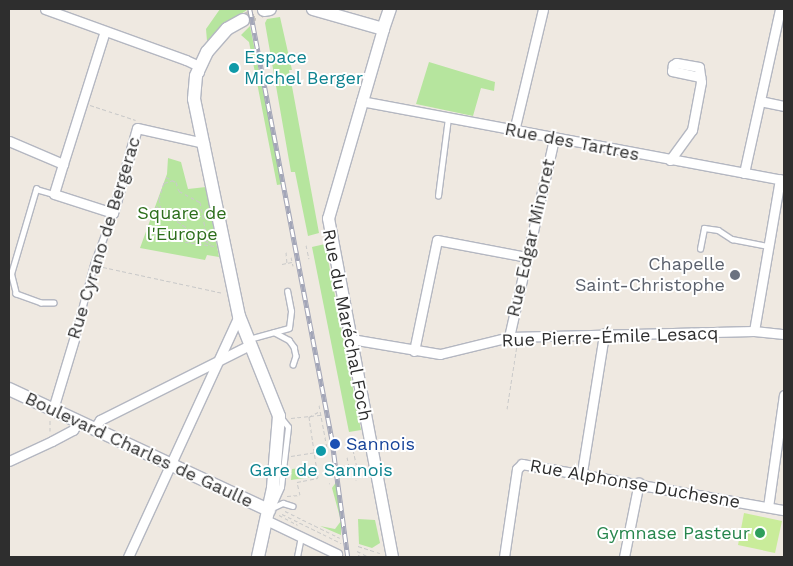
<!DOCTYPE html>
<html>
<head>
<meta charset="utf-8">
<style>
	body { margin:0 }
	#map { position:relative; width:793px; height:566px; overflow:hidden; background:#efe9e1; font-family:"Work Sans",sans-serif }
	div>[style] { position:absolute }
	.green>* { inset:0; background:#b6e59e }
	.pitch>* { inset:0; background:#c9ec9a }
	.secondary-tunnel>* { height:12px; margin-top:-6px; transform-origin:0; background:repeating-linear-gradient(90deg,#c8c4bd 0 12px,transparent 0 18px) }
	.path>* { height:1px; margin-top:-0.5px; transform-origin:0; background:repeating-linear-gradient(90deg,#c9c9c9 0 4px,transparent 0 6.5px) }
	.roads { filter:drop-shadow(1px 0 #b4b7c1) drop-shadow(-1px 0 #b4b7c1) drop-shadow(0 1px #b4b7c1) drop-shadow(0 -1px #b4b7c1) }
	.service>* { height:4.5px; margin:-2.25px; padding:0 2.25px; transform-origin:2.25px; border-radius:2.25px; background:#fff }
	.pedestrian>* { height:6px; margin:-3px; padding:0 3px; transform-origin:3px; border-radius:3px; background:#fff }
	.minor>* { height:9px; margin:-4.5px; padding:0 4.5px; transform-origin:4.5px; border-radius:4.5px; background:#fff }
	.tertiary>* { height:11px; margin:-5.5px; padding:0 5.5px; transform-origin:5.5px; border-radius:5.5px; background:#fff }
	.secondary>* { height:12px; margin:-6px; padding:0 6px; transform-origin:6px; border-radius:6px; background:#fff }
	.rail>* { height:4.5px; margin-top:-2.25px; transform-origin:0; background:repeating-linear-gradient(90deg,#fff 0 8px,#a3a6b8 0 16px); box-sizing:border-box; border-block:1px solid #a3a6b8 }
	.dots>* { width:14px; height:14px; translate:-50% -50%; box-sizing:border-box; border:2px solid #fff; border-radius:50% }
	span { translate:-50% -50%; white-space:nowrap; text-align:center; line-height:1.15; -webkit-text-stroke:4px #fff; paint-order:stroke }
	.culture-label { font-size:18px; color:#0d838f }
	.left { translate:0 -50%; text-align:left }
	.street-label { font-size:18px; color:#2e2e2e }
	.park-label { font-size:18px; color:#2c6e1b }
	.worship-label { font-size:18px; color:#5b616d }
	.right { translate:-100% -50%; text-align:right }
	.transit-label { font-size:18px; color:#164399 }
	.leisure-label { font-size:18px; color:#27864d }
	.frame { position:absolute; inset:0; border:10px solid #2e2e2e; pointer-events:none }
</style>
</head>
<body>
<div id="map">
	<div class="green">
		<div style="clip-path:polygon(220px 9px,247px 10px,218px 29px,207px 41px,206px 29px)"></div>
		<div style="clip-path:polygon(280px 17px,292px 70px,289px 70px,319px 233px,308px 236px,295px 172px,291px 172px,265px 23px,267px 19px)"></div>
		<div style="clip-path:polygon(250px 26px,263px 91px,283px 184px,277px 185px,249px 42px,241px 35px)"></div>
		<div style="clip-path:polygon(429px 62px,495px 82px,494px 91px,481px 88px,473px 116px,416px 104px)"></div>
		<div style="clip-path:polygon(168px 158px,181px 162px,188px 189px,206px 187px,219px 257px,207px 255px,205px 260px,140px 248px,167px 174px)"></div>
		<div style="clip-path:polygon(325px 244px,361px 430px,349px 432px,312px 247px)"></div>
		<div style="clip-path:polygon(310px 467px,311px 477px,291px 480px,292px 469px)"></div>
		<div style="clip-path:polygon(337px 481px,341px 521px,341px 535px,320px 526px,335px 529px,341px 521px,332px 488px)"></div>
		<div style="clip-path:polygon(358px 519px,375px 520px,380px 543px,372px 548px,359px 544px)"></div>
	</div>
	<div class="pitch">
		<div style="clip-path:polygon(744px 513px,782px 521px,775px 553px,738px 545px)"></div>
	</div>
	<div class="secondary-tunnel">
		<div style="left:243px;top:20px;width:23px;rotate:-25deg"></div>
	</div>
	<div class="path">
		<div style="left:90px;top:105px;width:48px;rotate:18.1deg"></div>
		<div style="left:166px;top:177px;width:11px;rotate:27deg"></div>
		<div style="left:176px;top:182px;width:9px;rotate:72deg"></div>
		<div style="left:179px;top:191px;width:24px;rotate:28deg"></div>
		<div style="left:200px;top:202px;width:42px;rotate:79deg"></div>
		<div style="left:156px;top:206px;width:67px;rotate:35.3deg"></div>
		<div style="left:161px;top:209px;width:10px;rotate:-101deg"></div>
		<div style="left:159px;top:199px;width:17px;rotate:-73deg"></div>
		<div style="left:164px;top:183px;width:9px;rotate:-18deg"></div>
		<div style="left:149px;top:228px;width:14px;rotate:45deg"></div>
		<div style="left:159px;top:238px;width:56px;rotate:8.3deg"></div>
		<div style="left:306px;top:245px;width:14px;rotate:78deg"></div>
		<div style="left:286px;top:252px;width:11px;rotate:85deg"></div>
		<div style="left:291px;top:257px;width:9px;rotate:77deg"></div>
		<div style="left:282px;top:264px;width:10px;rotate:-11deg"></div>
		<div style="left:103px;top:267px;width:123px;rotate:12.2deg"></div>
		<div style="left:319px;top:405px;width:44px;rotate:79.5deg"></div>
		<div style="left:507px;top:409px;width:65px;rotate:-81.1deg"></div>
		<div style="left:291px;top:418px;width:31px;rotate:-6deg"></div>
		<div style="left:50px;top:431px;width:11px;rotate:-90deg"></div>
		<div style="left:350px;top:437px;width:32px;rotate:77deg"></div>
		<div style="left:357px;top:468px;width:8px;rotate:-7deg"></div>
		<div style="left:350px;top:441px;width:9px;rotate:-6deg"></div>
		<div style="left:330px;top:446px;width:1px;rotate:90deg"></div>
		<div style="left:291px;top:456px;width:26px;rotate:-9deg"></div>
		<div style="left:347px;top:457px;width:14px;rotate:78deg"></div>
		<div style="left:332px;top:461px;width:14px;rotate:82deg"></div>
		<div style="left:356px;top:479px;width:1px;rotate:90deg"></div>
		<div style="left:329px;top:483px;width:1px;rotate:45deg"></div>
		<div style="left:287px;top:496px;width:13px;rotate:-4deg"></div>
		<div style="left:300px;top:495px;width:13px;rotate:-103deg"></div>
		<div style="left:297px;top:482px;width:21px;rotate:-11deg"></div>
		<div style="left:318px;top:478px;width:62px;rotate:-98.4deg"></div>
		<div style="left:309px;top:417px;width:13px;rotate:-29deg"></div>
		<div style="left:285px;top:511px;width:61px;rotate:26.1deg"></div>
		<div style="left:282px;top:514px;width:66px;rotate:26.2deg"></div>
		<div style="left:279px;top:515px;width:21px;rotate:28deg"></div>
		<div style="left:358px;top:546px;width:23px;rotate:18deg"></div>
		<div style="left:357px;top:551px;width:13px;rotate:27deg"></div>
		<div style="left:358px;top:555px;width:5px;rotate:22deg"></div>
	</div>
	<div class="roads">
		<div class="service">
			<div style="left:438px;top:196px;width:79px;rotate:-82.7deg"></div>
			<div style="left:700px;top:249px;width:21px;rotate:-79deg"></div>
			<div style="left:704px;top:228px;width:14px;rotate:8deg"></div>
			<div style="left:718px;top:230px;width:17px;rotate:33deg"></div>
			<div style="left:732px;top:239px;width:38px;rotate:11deg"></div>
			<div style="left:54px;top:303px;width:13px;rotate:180deg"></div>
			<div style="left:41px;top:303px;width:27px;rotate:-160deg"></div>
			<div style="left:16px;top:294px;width:21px;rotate:-104deg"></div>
			<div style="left:11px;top:274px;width:89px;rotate:-73.6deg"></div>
			<div style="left:36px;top:189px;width:19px;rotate:16deg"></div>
			<div style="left:274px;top:332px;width:17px;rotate:28deg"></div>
			<div style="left:289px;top:340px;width:9px;rotate:54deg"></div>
			<div style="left:294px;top:347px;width:9px;rotate:77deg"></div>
			<div style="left:296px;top:356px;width:9px;rotate:108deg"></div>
			<div style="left:249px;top:339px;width:41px;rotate:-15.4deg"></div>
			<div style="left:289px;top:328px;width:17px;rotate:-83deg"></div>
			<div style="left:291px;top:311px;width:20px;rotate:-101deg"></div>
			<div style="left:274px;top:503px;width:17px;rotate:-66deg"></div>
			<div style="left:281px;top:487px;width:60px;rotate:-83.3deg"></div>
			<div style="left:288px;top:427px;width:11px;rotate:-128deg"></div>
			<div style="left:270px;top:509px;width:14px;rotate:-25deg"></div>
			<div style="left:283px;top:503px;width:10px;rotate:17deg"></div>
			<div style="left:297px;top:557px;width:20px;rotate:-79deg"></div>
		</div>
		<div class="pedestrian">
			<div style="left:75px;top:336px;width:73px;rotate:-75deg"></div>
			<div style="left:94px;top:265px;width:55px;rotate:-69.9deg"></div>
		</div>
		<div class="minor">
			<div style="left:45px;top:9px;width:150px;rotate:19.9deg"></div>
			<div style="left:186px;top:60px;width:14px;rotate:25deg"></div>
			<div style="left:199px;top:66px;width:6px;rotate:90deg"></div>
			<div style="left:361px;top:101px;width:430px;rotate:10.6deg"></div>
			<div style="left:760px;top:101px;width:25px;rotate:12deg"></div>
			<div style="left:514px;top:131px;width:125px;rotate:-76.6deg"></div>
			<div style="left:9px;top:141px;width:59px;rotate:23.1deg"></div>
			<div style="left:63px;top:164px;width:139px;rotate:-72.5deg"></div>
			<div style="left:670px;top:160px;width:37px;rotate:-54deg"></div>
			<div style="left:692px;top:130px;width:49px;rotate:-79.4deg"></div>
			<div style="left:701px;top:82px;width:15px;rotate:-98deg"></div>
			<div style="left:699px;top:67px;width:23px;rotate:-170deg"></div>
			<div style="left:676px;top:63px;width:4px;rotate:146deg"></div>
			<div style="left:673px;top:65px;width:6px;rotate:99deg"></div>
			<div style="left:672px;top:71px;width:29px;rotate:12deg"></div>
			<div style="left:63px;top:164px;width:31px;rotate:107deg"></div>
			<div style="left:54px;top:194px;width:62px;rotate:17.9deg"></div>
			<div style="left:113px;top:213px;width:88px;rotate:-74.2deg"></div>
			<div style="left:137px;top:128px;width:69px;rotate:12.6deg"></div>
			<div style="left:744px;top:173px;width:168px;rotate:-77.6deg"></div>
			<div style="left:754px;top:331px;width:154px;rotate:-80.3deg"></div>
			<div style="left:509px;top:337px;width:203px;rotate:-77.2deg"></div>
			<div style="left:349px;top:341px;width:8px;rotate:-7deg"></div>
			<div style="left:357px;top:340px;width:84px;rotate:9.6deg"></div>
			<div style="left:440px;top:354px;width:71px;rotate:-13.8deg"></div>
			<div style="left:509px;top:337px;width:245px;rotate:-1.4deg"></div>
			<div style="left:754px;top:331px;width:30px;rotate:6deg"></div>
			<div style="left:414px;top:351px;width:113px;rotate:-78.3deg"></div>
			<div style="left:437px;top:240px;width:92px;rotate:10.7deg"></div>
			<div style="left:53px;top:409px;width:76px;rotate:-73.2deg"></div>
			<div style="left:94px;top:429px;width:11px;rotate:-56deg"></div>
			<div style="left:100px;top:420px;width:168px;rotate:-26.6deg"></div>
			<div style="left:9px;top:461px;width:47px;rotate:-24.9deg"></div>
			<div style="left:52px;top:441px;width:24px;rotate:-28deg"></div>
			<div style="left:73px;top:430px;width:11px;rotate:-56deg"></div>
			<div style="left:582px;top:472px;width:140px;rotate:-80.9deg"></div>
			<div style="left:768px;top:507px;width:113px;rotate:-81.9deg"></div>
			<div style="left:266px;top:520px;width:79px;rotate:25.6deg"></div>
			<div style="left:128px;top:557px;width:265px;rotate:-65.3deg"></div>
			<div style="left:504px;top:557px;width:89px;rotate:-81.6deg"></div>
			<div style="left:517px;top:469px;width:7px;rotate:-45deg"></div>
			<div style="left:522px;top:464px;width:266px;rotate:10deg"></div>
			<div style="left:624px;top:557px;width:76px;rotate:-78.7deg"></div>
		</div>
		<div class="tertiary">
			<div style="left:383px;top:29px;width:197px;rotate:106.2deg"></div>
			<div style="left:328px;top:218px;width:345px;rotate:79.3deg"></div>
		</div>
		<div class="secondary">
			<div style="left:313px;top:9px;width:73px;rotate:15.9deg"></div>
			<div style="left:383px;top:29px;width:21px;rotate:-71deg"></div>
			<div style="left:264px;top:10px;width:6px;rotate:-9deg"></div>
			<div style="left:243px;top:20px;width:18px;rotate:151deg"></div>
			<div style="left:227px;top:29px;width:30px;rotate:131deg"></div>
			<div style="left:207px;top:52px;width:26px;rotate:115deg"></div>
			<div style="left:196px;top:76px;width:23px;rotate:95deg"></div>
			<div style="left:194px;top:99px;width:222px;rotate:78.3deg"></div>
			<div style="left:239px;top:316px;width:108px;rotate:68.2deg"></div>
			<div style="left:279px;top:416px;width:72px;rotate:94.8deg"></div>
			<div style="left:273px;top:488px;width:71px;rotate:102.3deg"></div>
			<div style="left:9px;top:389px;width:287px;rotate:25deg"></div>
		</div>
	</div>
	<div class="rail">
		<div style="left:250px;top:9px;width:438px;rotate:79.2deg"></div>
		<div style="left:332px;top:439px;width:119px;rotate:82.3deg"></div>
	</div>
	<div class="dots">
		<div style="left:234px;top:68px;background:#0f9aa8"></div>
		<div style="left:735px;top:275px;background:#6b7280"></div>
		<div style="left:335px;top:444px;background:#1a4fb4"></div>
		<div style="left:321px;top:451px;background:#0f9aa8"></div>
		<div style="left:760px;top:533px;background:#2e9e5b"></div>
	</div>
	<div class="culture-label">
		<span class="left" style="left:244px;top:68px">Espace<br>Michel Berger</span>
		<span style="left:321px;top:470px">Gare de Sannois</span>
	</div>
	<div class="street-label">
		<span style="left:572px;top:142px;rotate:11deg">Rue des Tartres</span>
		<span style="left:104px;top:238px;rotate:-73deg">Rue Cyrano de Bergerac</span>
		<span style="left:531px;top:238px;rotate:-77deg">Rue Edgar Minoret</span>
		<span style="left:347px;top:325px;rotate:79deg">Rue du Maréchal Foch</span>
		<span style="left:610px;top:337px;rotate:-2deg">Rue Pierre-Émile Lesacq</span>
		<span style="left:139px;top:450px;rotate:25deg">Boulevard Charles de Gaulle</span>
		<span style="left:635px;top:484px;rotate:10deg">Rue Alphonse Duchesne</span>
	</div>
	<div class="park-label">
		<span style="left:182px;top:224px">Square de<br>l'Europe</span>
	</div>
	<div class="worship-label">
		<span class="right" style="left:725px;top:275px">Chapelle<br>Saint-Christophe</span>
	</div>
	<div class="transit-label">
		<span class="left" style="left:346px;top:444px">Sannois</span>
	</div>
	<div class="leisure-label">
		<span class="right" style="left:750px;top:533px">Gymnase Pasteur</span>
	</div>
	<div class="frame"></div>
</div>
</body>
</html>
